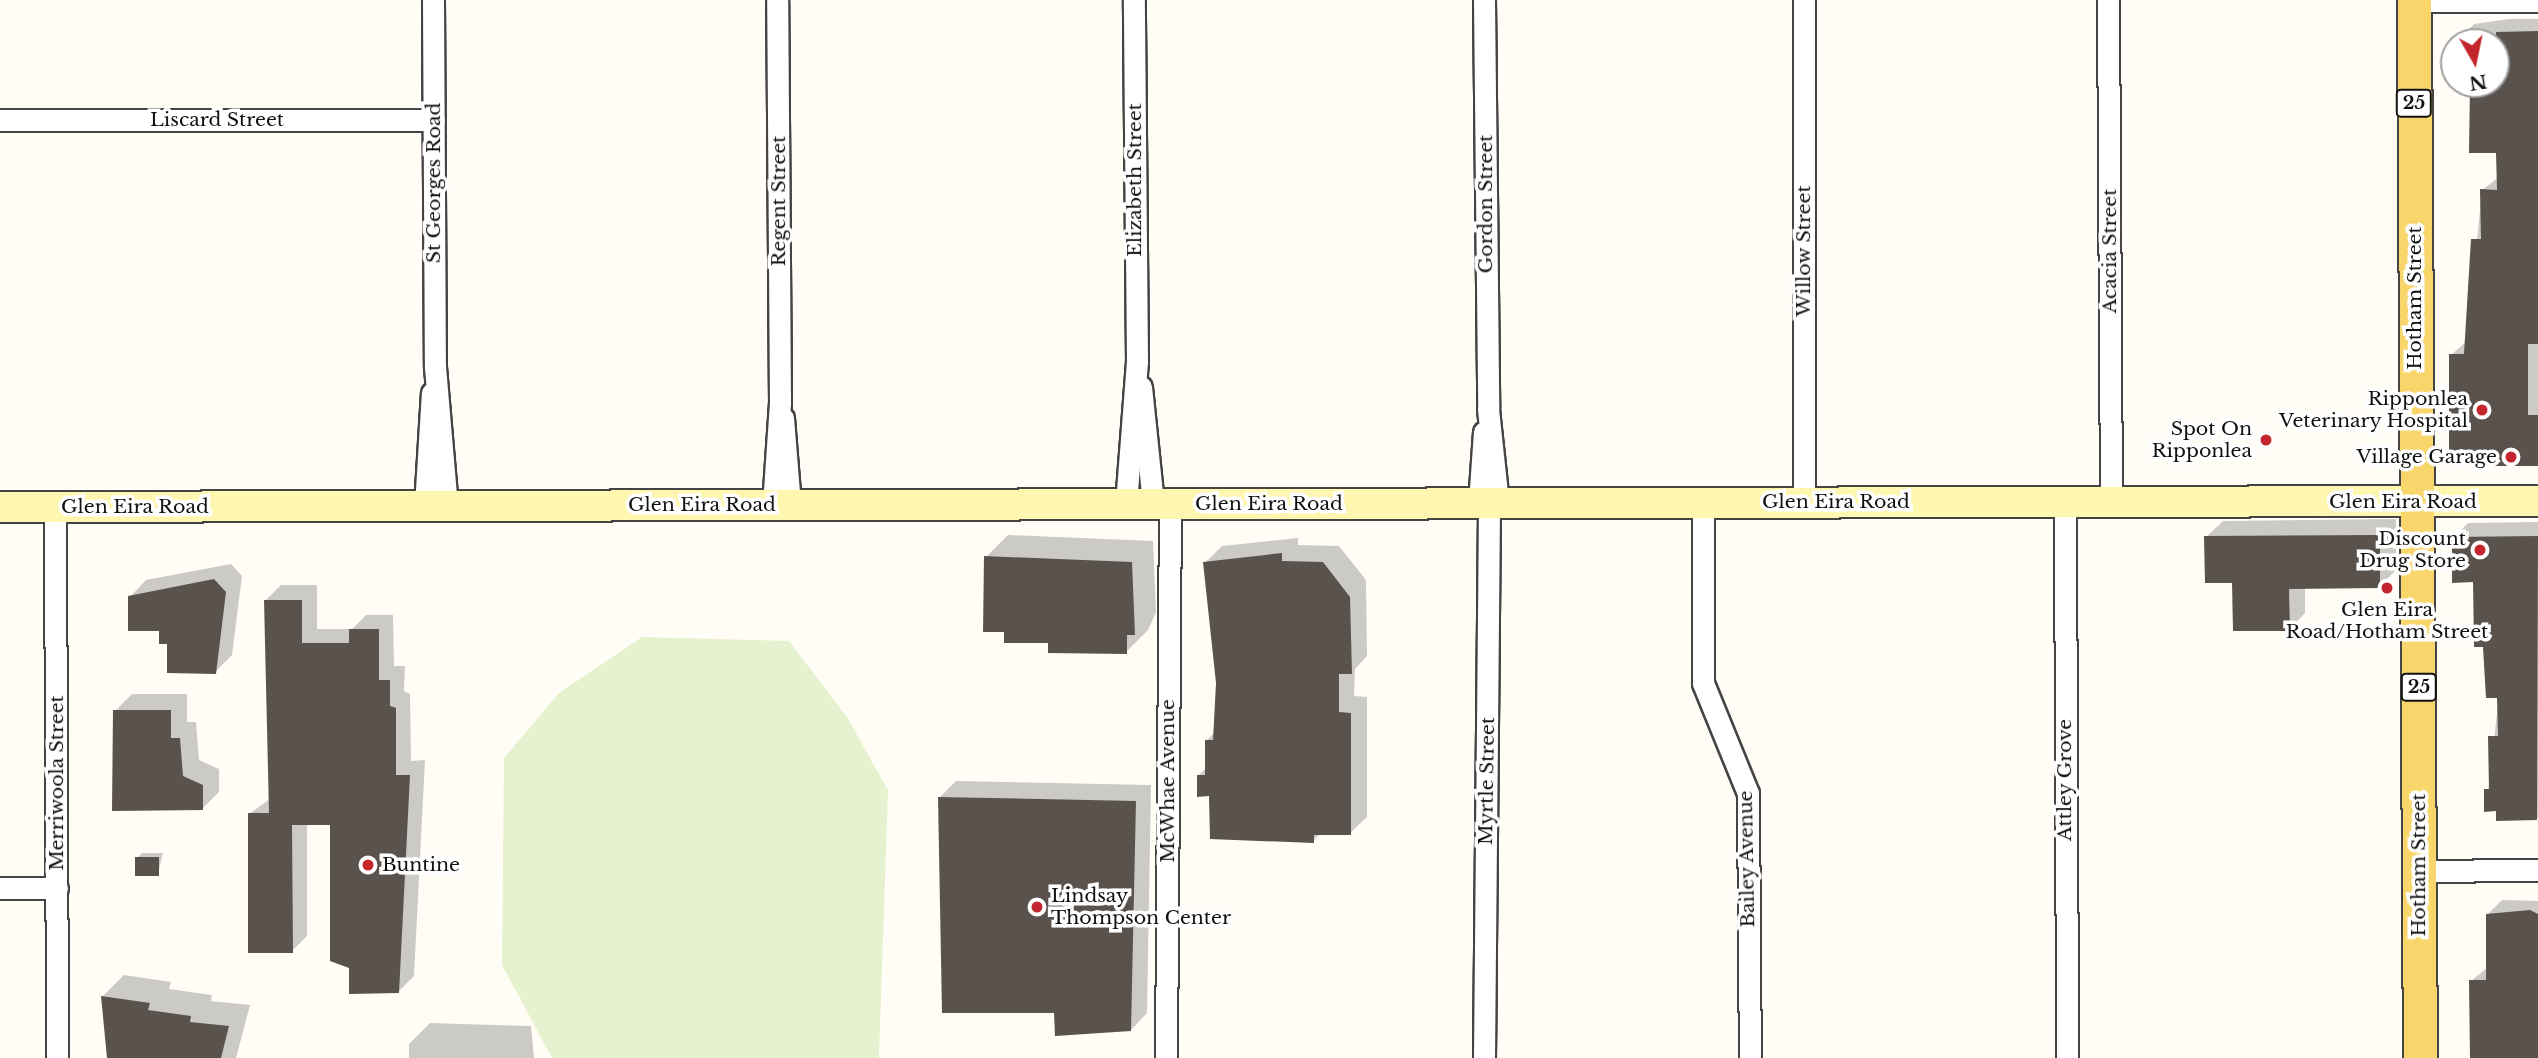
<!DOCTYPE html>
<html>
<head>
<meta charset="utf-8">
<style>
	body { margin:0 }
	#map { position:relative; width:2538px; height:1058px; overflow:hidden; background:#fffdf5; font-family:"Libre Baskerville",serif }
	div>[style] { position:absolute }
	.pitch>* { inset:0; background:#e6f2cf }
	.shadow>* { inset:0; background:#0003 }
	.building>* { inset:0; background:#5a524d }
	.roads { filter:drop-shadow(2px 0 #444) drop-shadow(-2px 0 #444) drop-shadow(0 2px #444) drop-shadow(0 -2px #444) }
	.street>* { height:21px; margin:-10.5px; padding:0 10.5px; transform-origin:10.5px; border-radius:10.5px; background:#fff }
	.secondary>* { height:30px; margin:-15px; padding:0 15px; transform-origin:15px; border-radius:15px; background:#fff6b0 }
	.primary>* { height:33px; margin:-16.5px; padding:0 16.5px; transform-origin:16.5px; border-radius:16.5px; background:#f9d66b }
	.dots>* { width:19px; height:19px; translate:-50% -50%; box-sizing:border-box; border:4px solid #fff; border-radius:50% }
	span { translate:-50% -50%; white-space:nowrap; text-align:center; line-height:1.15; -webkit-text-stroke:7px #fff; paint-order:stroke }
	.shield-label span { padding:2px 5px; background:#fff; border:2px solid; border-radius:5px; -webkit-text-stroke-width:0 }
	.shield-label { font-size:18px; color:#111; font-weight:700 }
	.street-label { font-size:19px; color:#111 }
	.poi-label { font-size:19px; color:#111 }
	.right { translate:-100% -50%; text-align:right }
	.left { translate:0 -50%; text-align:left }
	.north { position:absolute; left:2440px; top:28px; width:70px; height:70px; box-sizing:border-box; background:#fff; border:2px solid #a0a0a0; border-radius:50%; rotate:171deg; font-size:19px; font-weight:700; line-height:28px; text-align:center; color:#111 }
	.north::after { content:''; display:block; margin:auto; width:24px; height:32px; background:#c4262e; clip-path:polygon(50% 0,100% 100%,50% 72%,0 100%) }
</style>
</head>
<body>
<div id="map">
	<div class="pitch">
		<div style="clip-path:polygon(642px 637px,789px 641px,847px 717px,888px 790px,879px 1058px,552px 1058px,502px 965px,504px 758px,559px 693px)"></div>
	</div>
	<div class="shadow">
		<div style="clip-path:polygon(2509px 19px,2538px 19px,2538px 464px,2451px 355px,2467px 341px,2482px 190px,2499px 177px,2498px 151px,2471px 93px,2461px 88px,2496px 84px,2496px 42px,2461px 38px,2474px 24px)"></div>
		<div style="clip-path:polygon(2396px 519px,2396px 570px,2380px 586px,2305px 587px,2305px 613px,2289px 630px,2234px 581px,2206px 537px,2223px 521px)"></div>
		<div style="clip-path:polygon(2538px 522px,2538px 818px,2498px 819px,2498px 809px,2486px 810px,2499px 696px,2475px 581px,2454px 537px,2468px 523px)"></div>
		<div style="clip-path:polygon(1008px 535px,1153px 541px,1156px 612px,1148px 630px,1126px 652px,1006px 630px,986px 557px)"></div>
		<div style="clip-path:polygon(1298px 538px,1298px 545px,1339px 546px,1366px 580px,1367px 656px,1355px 669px,1354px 696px,1367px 697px,1367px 817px,1350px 833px,1321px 833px,1313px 841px,1210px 795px,1198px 776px,1206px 768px,1206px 741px,1215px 732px,1218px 683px,1205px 563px,1222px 546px)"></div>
		<div style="clip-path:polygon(231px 564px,242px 576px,232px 655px,215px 672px,168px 642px,130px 597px,146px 580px)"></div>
		<div style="clip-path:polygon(281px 585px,317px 585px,317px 629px,352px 629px,366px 615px,393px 615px,394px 666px,405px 666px,404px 691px,410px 694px,411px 761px,425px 760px,414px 976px,398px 992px,351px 967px,331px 823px,307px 823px,307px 936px,292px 951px,249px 814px,270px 799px,266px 600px)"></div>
		<div style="clip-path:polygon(132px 694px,187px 694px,187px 722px,196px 722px,199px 760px,219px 769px,219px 792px,203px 808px,115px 711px)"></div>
		<div style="clip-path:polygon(956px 781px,1151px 785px,1147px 1013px,1131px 1030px,940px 797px)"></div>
		<div style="clip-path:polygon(142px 853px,163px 853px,158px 874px,137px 858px)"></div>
		<div style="clip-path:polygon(2502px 900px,2538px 901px,2538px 1058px,2471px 1058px,2471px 981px,2488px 967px,2487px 915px)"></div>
		<div style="clip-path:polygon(124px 975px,171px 982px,169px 989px,212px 995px,211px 1001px,250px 1005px,236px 1058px,109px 1058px,103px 996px)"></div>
		<div style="clip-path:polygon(430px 1023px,531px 1026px,534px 1058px,409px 1058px,409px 1044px)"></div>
	</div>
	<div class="building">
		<div style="clip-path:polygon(2538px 31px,2538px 344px,2528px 344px,2528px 415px,2538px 415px,2538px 466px,2449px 466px,2449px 354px,2464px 354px,2471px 239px,2481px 239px,2480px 189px,2497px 190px,2496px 153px,2469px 153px,2470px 84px,2496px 84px,2496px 32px)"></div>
		<div style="clip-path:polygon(2380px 535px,2380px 588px,2289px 589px,2290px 631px,2233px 631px,2232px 583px,2205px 583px,2204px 536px)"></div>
		<div style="clip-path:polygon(2538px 536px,2537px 820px,2496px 821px,2496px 811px,2484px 812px,2484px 789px,2489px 789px,2488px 736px,2498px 736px,2497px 698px,2486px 698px,2483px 647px,2474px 647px,2473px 582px,2452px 583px,2452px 537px)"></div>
		<div style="clip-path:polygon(1282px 553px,1282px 561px,1323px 562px,1350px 597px,1352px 674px,1339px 674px,1339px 712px,1351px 713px,1351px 835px,1314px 835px,1314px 843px,1210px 839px,1209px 796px,1197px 797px,1197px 775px,1205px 775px,1205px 740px,1213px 740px,1216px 683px,1203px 562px)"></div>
		<div style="clip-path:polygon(984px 556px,1132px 562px,1135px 635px,1127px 635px,1127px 654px,1048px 653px,1048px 643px,1004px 643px,1004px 632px,983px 632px)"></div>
		<div style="clip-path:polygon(214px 579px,226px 592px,216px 674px,167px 673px,167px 644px,159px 644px,159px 631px,128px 631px,128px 596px)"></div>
		<div style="clip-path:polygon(264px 600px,302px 600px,302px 643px,349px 643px,349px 629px,379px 629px,379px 680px,390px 680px,390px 706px,396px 708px,396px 775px,410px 775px,399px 993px,349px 994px,349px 968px,330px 961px,330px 825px,292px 825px,293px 953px,248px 953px,248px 813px,269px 813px)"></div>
		<div style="clip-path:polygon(113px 710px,171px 710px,171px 738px,180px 738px,183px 776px,203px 785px,203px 810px,112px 811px)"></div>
		<div style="clip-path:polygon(938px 797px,1136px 801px,1131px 1031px,1055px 1036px,1054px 1013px,942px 1013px)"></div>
		<div style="clip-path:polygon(135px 857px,159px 857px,159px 876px,135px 876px)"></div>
		<div style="clip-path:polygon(2530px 910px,2538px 914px,2538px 1058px,2470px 1058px,2469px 980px,2486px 980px,2486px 914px)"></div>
		<div style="clip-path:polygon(101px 996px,150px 1003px,148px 1010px,191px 1016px,190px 1022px,229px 1026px,221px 1058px,107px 1058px)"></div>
	</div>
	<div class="roads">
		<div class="street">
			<div style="left:433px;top:0;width:367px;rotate:89.7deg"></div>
			<div style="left:435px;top:367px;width:140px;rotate:85.1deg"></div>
			<div style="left:1484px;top:0;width:409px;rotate:89.4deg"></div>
			<div style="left:1488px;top:409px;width:95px;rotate:83.9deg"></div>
			<div style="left:2108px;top:0;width:502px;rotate:89.66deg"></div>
			<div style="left:2414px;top:1px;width:124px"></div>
			<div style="left:0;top:120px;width:434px"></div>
			<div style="left:1141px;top:387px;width:118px;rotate:84.1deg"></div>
			<div style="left:783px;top:418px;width:87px;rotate:85.4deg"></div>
			<div style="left:2065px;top:501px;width:557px;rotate:89.79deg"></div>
			<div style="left:1804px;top:502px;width:502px;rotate:-90deg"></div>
			<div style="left:1479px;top:503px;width:71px;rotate:-86deg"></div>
			<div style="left:1703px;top:503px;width:180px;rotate:90deg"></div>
			<div style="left:1703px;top:683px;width:119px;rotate:67.8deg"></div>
			<div style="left:1748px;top:793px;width:265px;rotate:89.6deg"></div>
			<div style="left:1126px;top:504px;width:143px;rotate:-85.6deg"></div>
			<div style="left:1137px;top:361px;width:361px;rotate:-90.5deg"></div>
			<div style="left:773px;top:505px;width:103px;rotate:-86.1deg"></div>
			<div style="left:780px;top:402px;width:402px;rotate:-90.4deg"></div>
			<div style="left:425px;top:506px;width:113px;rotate:-86.5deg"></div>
			<div style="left:55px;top:507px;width:551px;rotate:89.79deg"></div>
			<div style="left:2418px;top:871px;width:120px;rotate:-0.5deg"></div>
			<div style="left:0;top:888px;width:57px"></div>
			<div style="left:1166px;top:1058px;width:554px;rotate:-89.59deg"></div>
			<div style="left:1484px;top:1058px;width:555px;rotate:-89.48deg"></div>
		</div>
		<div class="secondary">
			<div style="left:0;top:507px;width:2538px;rotate:-0.14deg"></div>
		</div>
		<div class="primary">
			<div style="left:2414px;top:0;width:1058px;rotate:89.68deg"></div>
		</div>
	</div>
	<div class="dots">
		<div style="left:2482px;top:410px;background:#c4262e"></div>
		<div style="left:2266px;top:440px;background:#c4262e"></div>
		<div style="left:2511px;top:457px;background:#c4262e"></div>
		<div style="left:2480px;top:550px;background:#c4262e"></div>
		<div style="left:2387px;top:588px;background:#c4262e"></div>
		<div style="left:368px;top:865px;background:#c4262e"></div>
		<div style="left:1037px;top:907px;background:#c4262e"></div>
	</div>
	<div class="shield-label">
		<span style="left:2414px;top:103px">25</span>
		<span style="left:2419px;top:687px">25</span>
	</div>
	<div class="street-label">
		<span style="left:217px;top:120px">Liscard Street</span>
		<span style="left:1135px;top:180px;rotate:-90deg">Elizabeth Street</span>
		<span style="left:434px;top:183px;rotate:-90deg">St Georges Road</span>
		<span style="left:779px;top:201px;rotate:-90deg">Regent Street</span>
		<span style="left:1486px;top:204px;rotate:-90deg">Gordon Street</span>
		<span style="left:1804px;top:251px;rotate:-90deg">Willow Street</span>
		<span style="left:2110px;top:251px;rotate:-90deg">Acacia Street</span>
		<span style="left:2415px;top:298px;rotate:-90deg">Hotham Street</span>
		<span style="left:1836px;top:502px">Glen Eira Road</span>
		<span style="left:2403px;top:502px">Glen Eira Road</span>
		<span style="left:1269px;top:504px">Glen Eira Road</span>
		<span style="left:702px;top:505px">Glen Eira Road</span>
		<span style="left:135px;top:507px">Glen Eira Road</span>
		<span style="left:2065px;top:780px;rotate:-90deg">Attley Grove</span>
		<span style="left:1168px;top:781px;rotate:-90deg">McWhae Avenue</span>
		<span style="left:1487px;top:781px;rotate:-89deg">Myrtle Street</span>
		<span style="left:57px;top:783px;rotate:-90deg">Merriwoola Street</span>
		<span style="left:1747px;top:859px;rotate:-91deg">Bailey Avenue</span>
		<span style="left:2419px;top:865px;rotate:-90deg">Hotham Street</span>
	</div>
	<div class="poi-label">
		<span class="right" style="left:2468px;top:410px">Ripponlea<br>Veterinary Hospital</span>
		<span class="right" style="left:2252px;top:440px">Spot On<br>Ripponlea</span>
		<span class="right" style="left:2497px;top:457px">Village Garage</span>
		<span class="right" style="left:2466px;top:550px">Discount<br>Drug Store</span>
		<span style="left:2387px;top:621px">Glen Eira<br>Road/Hotham Street</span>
		<span class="left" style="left:382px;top:865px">Buntine</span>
		<span class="left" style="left:1051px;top:907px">Lindsay<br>Thompson Center</span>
	</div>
	<div class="north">N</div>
</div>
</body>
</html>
